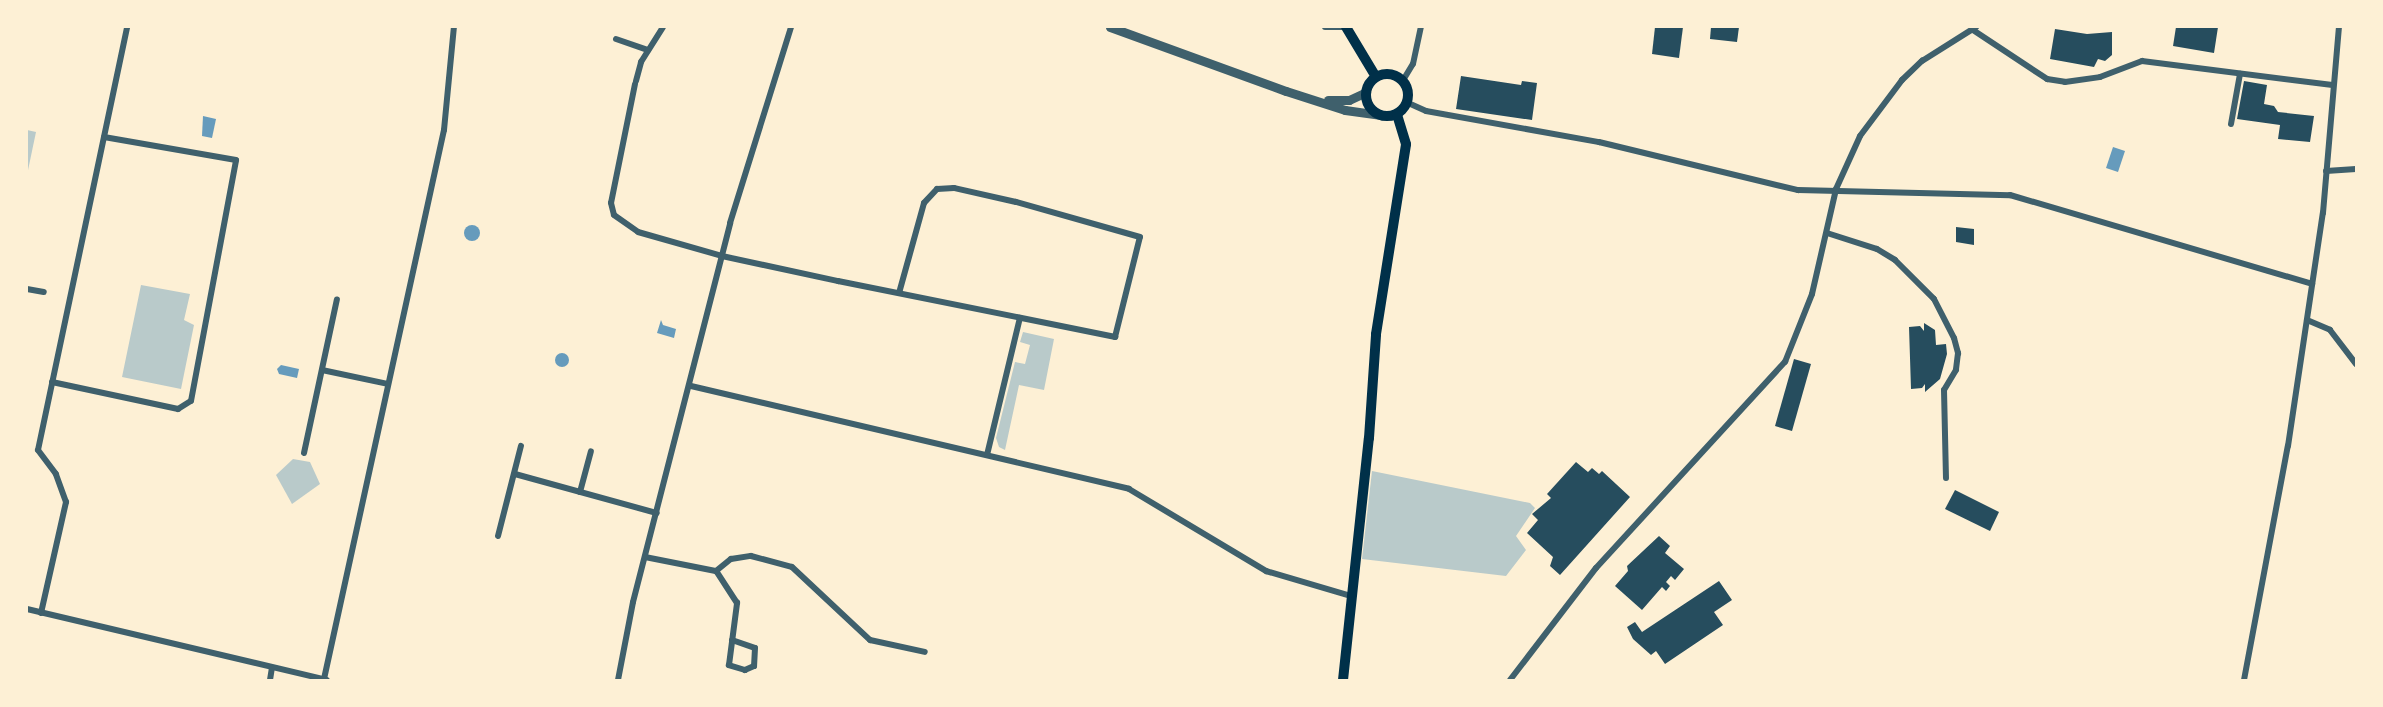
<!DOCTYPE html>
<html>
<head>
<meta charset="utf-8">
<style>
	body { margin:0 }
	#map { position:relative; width:2383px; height:707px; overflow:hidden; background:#fdf0d5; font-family:Arial,sans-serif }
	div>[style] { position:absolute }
	.green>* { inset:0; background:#b9caca }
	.water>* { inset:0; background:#669bbc }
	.round { border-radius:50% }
	.building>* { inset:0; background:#264d5e }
	.minor>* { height:6px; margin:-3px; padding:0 3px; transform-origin:3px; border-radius:3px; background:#3f606c }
	.tertiary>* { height:9px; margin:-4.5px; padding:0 4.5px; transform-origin:4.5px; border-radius:4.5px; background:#3f606c }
	.secondary>* { height:10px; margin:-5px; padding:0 5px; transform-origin:5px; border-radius:5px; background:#003049 }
	.secondary>.ring { margin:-5px; padding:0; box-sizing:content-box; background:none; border:10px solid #003049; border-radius:50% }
	span { translate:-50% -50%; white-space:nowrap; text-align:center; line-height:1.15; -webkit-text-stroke:4.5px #fdf0d5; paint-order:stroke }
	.frame { position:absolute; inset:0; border:28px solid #fdf0d5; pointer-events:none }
</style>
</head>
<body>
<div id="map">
	<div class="green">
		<div style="clip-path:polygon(27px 130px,36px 132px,27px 175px)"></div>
		<div style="clip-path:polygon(141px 285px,190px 294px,184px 320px,194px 325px,181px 389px,122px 377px)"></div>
		<div style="clip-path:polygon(1023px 332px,1054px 339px,1044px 390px,1019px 385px,1005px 450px,999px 447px,996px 438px,1015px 362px,1025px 364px,1030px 345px,1020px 342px)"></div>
		<div style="clip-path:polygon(293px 459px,310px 462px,320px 484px,292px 504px,276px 475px)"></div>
		<div style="clip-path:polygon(1372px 471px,1530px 503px,1535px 508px,1516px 536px,1526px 550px,1506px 576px,1362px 559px)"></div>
	</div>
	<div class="water">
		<div style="clip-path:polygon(203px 116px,216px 119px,212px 138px,202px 136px)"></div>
		<div style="clip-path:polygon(2113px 147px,2125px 151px,2118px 172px,2106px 168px)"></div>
		<div class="round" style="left:464px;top:225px;width:16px;height:16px"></div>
		<div style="clip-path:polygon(661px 320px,663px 325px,676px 329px,674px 338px,657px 333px)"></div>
		<div class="round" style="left:555px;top:353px;width:14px;height:14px"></div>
		<div style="clip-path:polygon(281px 365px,299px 369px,297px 378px,279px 374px,277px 369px)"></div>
	</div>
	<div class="building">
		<div style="clip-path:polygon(1655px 27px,1683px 27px,1679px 58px,1652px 54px)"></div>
		<div style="clip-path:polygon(1711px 27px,1739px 27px,1737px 42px,1710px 39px)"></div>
		<div style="clip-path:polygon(2176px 27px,2218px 27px,2214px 53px,2173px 46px)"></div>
		<div style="clip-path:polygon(2055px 29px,2087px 34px,2112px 32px,2112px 55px,2105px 61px,2098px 59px,2094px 67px,2050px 59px)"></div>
		<div style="clip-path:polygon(1461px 76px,1521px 85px,1522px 81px,1537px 83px,1532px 120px,1456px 109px)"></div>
		<div style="clip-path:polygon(2244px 81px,2267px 85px,2264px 104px,2274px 106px,2278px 112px,2314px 116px,2310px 142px,2278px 139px,2280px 125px,2237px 119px)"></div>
		<div style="clip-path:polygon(1956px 227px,1974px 229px,1974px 245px,1956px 242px)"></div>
		<div style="clip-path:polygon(1924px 323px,1935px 330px,1936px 345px,1946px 344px,1947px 354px,1940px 379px,1925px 392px,1925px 384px,1922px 388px,1911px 389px,1909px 327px,1920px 326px,1924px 331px)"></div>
		<div style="clip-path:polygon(1794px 359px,1811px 364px,1792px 431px,1775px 426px)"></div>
		<div style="clip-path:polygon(1576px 462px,1588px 472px,1592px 468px,1599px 474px,1602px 471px,1630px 497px,1560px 575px,1550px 566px,1553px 557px,1527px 533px,1538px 520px,1532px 514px,1551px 498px,1547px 494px)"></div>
		<div style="clip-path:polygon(1955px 490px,1999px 512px,1990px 531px,1945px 509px)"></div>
		<div style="clip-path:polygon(1659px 536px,1670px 546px,1665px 553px,1684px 569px,1675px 580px,1671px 576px,1666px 582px,1670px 586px,1666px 591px,1662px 587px,1642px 610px,1615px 586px,1628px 571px,1627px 566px)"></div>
		<div style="clip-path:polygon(1719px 581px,1732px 600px,1714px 612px,1723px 625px,1665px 664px,1656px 651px,1651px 655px,1633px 639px,1627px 627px,1635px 622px,1642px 632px)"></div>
	</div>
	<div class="minor">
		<div style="left:1325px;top:27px;width:21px"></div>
		<div style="left:1973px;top:30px;width:89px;rotate:33.5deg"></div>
		<div style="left:2047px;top:79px;width:18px;rotate:9deg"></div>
		<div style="left:2065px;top:82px;width:35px;rotate:-8deg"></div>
		<div style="left:2100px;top:77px;width:45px;rotate:-20.9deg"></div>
		<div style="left:2142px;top:61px;width:192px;rotate:7.2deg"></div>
		<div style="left:616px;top:39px;width:34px;rotate:19deg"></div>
		<div style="left:636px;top:81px;width:20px;rotate:-75deg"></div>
		<div style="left:641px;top:62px;width:41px;rotate:-57.8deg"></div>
		<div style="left:1402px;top:82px;width:21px;rotate:-59deg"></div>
		<div style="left:1413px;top:64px;width:38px;rotate:-78deg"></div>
		<div style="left:635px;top:84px;width:121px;rotate:101.4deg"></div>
		<div style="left:611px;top:203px;width:12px;rotate:76deg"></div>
		<div style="left:614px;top:215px;width:29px;rotate:35deg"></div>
		<div style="left:638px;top:232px;width:87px;rotate:15.9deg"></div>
		<div style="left:722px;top:256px;width:119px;rotate:12.2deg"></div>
		<div style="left:838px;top:281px;width:283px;rotate:11.4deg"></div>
		<div style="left:1115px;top:337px;width:103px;rotate:-76deg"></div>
		<div style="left:1140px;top:237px;width:129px;rotate:-164.2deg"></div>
		<div style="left:1016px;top:202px;width:64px;rotate:-167.3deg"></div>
		<div style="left:954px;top:188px;width:17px;rotate:177deg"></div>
		<div style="left:937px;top:189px;width:19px;rotate:133deg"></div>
		<div style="left:924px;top:203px;width:93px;rotate:105.5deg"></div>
		<div style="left:1406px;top:102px;width:22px;rotate:24deg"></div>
		<div style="left:1426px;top:111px;width:176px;rotate:10.2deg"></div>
		<div style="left:1599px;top:142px;width:205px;rotate:13.6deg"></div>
		<div style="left:1798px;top:190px;width:212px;rotate:1.4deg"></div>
		<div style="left:2010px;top:195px;width:315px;rotate:16.4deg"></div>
		<div style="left:2231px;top:124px;width:51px;rotate:-79.8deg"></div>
		<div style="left:2326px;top:171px;width:30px;rotate:-4deg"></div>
		<div style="left:1827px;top:233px;width:52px;rotate:17.7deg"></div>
		<div style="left:1877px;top:249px;width:21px;rotate:31deg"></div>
		<div style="left:1895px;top:260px;width:55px;rotate:45deg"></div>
		<div style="left:1934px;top:299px;width:44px;rotate:62.9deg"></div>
		<div style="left:1954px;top:338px;width:16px;rotate:75deg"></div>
		<div style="left:1958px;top:353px;width:17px;rotate:97deg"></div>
		<div style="left:1956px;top:370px;width:23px;rotate:121deg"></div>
		<div style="left:1944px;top:390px;width:88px;rotate:88.7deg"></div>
		<div style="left:27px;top:289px;width:17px;rotate:10deg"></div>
		<div style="left:2307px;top:320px;width:25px;rotate:23deg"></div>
		<div style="left:2330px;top:330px;width:43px;rotate:52.6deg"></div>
		<div style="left:322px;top:370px;width:67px;rotate:12deg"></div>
		<div style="left:52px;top:382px;width:129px;rotate:12.1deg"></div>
		<div style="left:178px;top:409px;width:15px;rotate:-32deg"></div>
		<div style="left:191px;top:401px;width:245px;rotate:-79.4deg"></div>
		<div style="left:236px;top:160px;width:134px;rotate:-170.1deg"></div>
		<div style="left:691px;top:386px;width:450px;rotate:13.2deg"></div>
		<div style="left:1129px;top:489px;width:160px;rotate:30.9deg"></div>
		<div style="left:1266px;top:571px;width:89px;rotate:16.4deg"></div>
		<div style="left:304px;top:453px;width:157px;rotate:-77.9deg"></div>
		<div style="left:987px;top:455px;width:141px;rotate:-76.5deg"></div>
		<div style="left:515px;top:474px;width:147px;rotate:15.4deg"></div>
		<div style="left:580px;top:492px;width:42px;rotate:-75deg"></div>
		<div style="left:498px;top:536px;width:93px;rotate:-75.7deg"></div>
		<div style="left:645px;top:557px;width:72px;rotate:11.2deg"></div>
		<div style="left:27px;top:609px;width:308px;rotate:13.3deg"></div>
		<div style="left:41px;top:613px;width:114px;rotate:-77.3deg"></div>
		<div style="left:66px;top:502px;width:30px;rotate:-110deg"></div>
		<div style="left:56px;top:474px;width:30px;rotate:-127deg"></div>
		<div style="left:38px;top:450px;width:432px;rotate:-78.1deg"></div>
		<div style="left:732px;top:640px;width:24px;rotate:19deg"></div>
		<div style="left:755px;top:648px;width:18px;rotate:93deg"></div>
		<div style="left:754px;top:666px;width:10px;rotate:156deg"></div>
		<div style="left:745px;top:670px;width:17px;rotate:-163deg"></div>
		<div style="left:729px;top:665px;width:63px;rotate:-82.6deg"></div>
		<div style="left:737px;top:603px;width:38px;rotate:-123deg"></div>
		<div style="left:716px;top:571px;width:19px;rotate:-39deg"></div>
		<div style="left:731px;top:559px;width:20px;rotate:-9deg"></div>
		<div style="left:751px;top:556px;width:42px;rotate:15deg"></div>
		<div style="left:792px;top:567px;width:107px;rotate:43.1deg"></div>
		<div style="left:870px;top:640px;width:56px;rotate:12.3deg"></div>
		<div style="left:324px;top:679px;width:562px;rotate:-77.67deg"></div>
		<div style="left:444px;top:130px;width:103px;rotate:-84.5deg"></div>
		<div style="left:270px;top:680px;width:12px;rotate:-81deg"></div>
		<div style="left:618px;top:680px;width:79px;rotate:-79.1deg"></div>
		<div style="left:633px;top:602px;width:391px;rotate:-75.6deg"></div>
		<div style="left:730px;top:223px;width:205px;rotate:-72.7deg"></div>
		<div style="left:1510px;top:680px;width:141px;rotate:-52.5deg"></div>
		<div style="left:1596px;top:568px;width:280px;rotate:-47.5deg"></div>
		<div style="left:1785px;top:362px;width:73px;rotate:-68.3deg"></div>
		<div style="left:1812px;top:294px;width:108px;rotate:-77.1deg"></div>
		<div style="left:1836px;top:189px;width:58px;rotate:-65.6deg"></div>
		<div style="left:1860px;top:136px;width:70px;rotate:-53.1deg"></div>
		<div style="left:1902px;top:80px;width:28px;rotate:-44deg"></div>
		<div style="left:1922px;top:61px;width:64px;rotate:-32.2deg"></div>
		<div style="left:2244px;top:680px;width:238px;rotate:-79.4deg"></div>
		<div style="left:2288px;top:446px;width:236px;rotate:-81.5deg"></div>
		<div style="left:2323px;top:213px;width:187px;rotate:-85.1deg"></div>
	</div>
	<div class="tertiary">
		<div style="left:1110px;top:27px;width:187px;rotate:20deg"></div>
		<div style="left:1286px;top:91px;width:62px;rotate:17.9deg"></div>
		<div style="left:1345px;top:110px;width:35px;rotate:8deg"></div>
		<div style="left:1328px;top:100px;width:21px"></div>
		<div style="left:1349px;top:100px;width:19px;rotate:-25deg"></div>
	</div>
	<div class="secondary">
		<div style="left:1346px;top:27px;width:58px;rotate:59deg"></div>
		<div class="ring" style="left:1366px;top:74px;width:32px;height:32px"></div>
		<div style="left:1343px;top:680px;width:243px;rotate:-83.9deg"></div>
		<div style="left:1369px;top:438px;width:104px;rotate:-86.1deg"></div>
		<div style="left:1376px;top:334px;width:192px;rotate:-81deg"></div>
		<div style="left:1406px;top:144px;width:31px;rotate:-107deg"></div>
	</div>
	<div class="frame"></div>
</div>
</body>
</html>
